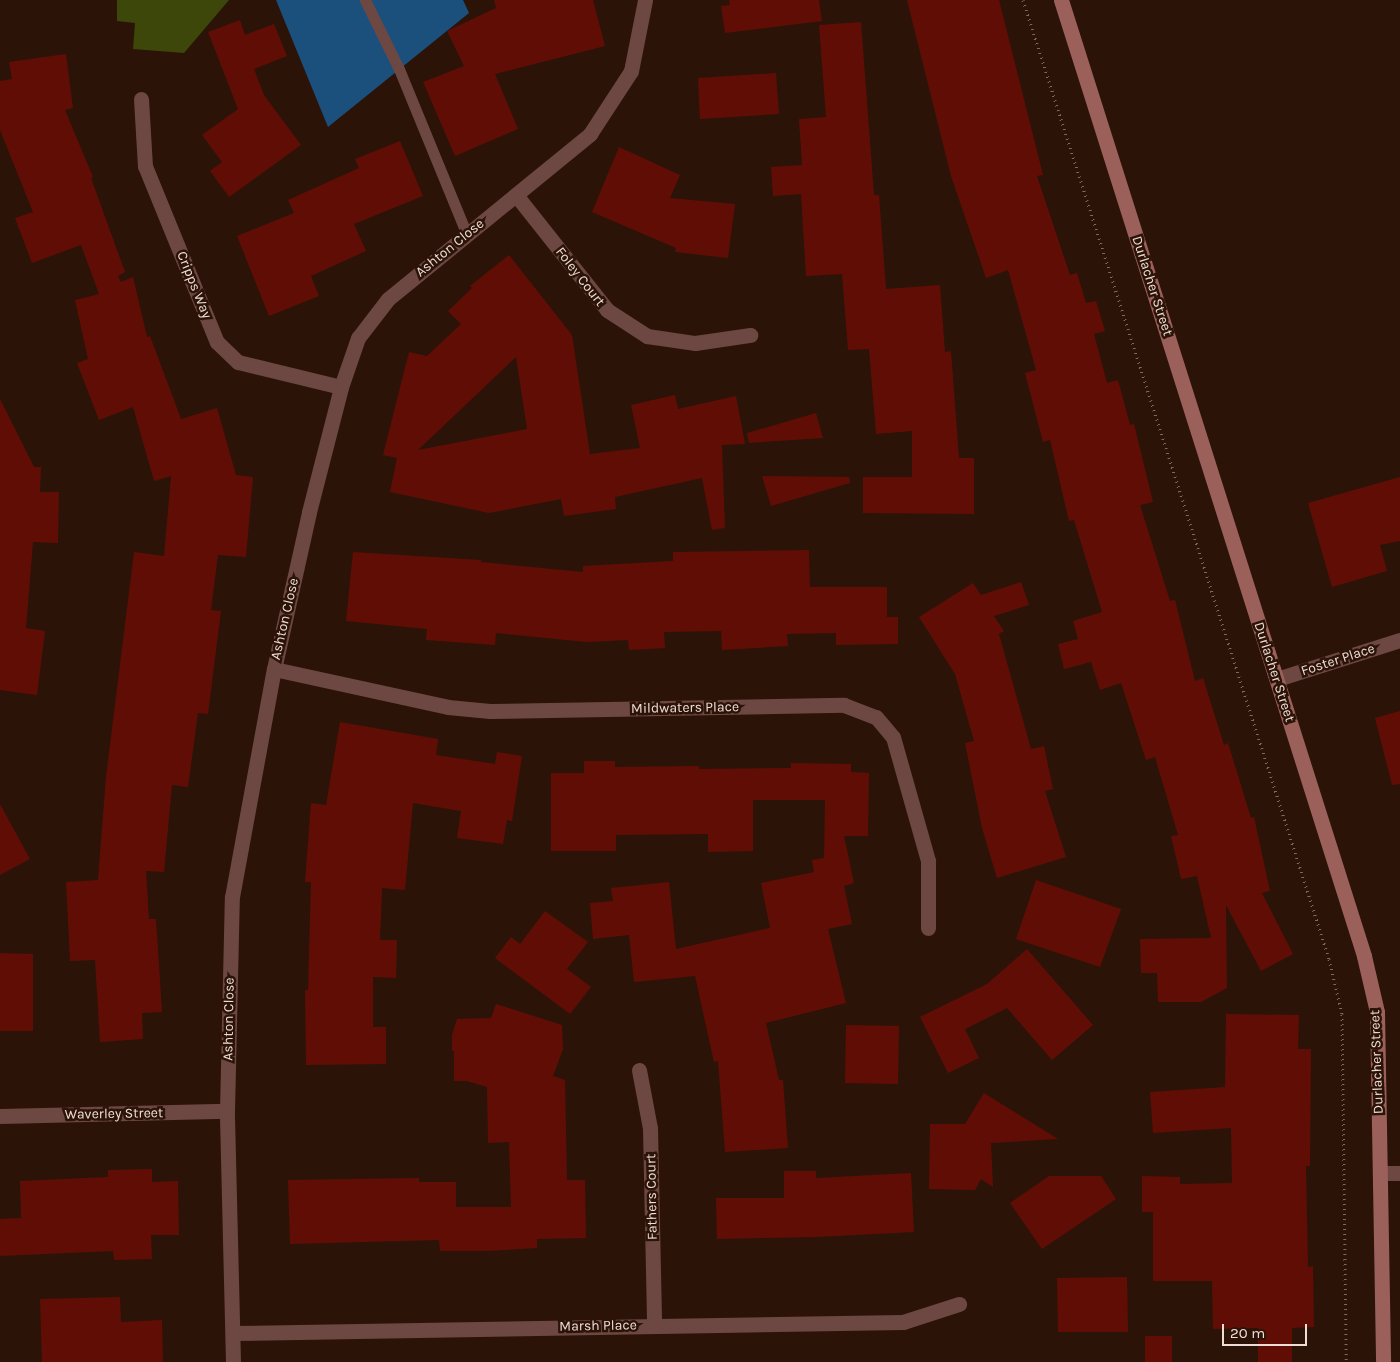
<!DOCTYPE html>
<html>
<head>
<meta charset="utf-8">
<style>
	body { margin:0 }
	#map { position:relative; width:1400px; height:1362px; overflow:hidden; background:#2c1308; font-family:Karla,sans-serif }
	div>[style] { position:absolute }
	.green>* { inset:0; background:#3d470a }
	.water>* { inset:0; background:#1c507c }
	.building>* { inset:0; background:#600e05 }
	.path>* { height:3px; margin-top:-1.5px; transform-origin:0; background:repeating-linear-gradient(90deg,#7f6960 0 1px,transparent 0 5px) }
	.lane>* { height:11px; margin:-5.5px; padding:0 5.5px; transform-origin:5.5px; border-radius:5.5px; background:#6d4843 }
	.street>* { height:15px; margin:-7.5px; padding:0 7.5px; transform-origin:7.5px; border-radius:7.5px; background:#6d4843 }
	.secondary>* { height:15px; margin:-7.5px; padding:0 7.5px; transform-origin:7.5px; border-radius:7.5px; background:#9b605a }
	span { translate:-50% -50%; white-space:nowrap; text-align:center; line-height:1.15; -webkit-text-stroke:5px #2c1308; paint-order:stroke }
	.street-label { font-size:14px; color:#efddd5 }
	.scale { position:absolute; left:1222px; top:1324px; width:85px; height:22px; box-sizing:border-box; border:2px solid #efddd5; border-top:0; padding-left:6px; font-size:15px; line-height:18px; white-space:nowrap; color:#efddd5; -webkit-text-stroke:4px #2c1308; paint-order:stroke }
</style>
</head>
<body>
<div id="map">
	<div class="green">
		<div style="clip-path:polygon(117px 0,229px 0,184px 53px,133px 49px,135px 23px,117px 21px)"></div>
	</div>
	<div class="water">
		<div style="clip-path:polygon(276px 0,463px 0,469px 13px,328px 127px)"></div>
	</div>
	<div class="building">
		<div style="clip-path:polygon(494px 0,593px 0,605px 46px,495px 74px,518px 129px,455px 156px,423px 82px,464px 66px,447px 31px,496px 8px)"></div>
		<div style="clip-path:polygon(729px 0,819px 0,822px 21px,725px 33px,721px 6px,730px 5px)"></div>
		<div style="clip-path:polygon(907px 0,999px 0,1043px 175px,1037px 176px,1070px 275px,1077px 273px,1086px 303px,1096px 301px,1105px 331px,1094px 334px,1107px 383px,1118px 380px,1130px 425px,1134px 424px,1153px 502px,1140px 505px,1170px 601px,1175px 600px,1195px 681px,1203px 678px,1224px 745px,1228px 743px,1251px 818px,1254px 817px,1270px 891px,1262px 893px,1293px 954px,1261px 971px,1226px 905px,1227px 988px,1201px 1002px,1158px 1002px,1157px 973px,1141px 973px,1140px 939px,1211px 938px,1197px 876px,1181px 879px,1171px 836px,1178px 835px,1155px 757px,1146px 760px,1121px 683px,1100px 690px,1091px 662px,1064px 669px,1058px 644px,1078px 639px,1073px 621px,1102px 612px,1074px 520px,1069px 521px,1050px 440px,1043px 442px,1025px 373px,1036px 370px,1008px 270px,986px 278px,951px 176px)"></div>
		<div style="clip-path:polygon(240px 20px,245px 35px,274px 24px,287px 56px,254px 69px,264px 95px,301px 145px,229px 197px,210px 171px,222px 162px,202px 135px,238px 109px,208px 32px)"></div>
		<div style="clip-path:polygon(861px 22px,874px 195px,879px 195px,886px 289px,940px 285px,945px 352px,951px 351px,959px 458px,974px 458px,974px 514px,863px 513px,863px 477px,912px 477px,912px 431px,876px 434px,869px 349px,848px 350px,842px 274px,806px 276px,801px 194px,773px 196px,771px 167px,802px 165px,799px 119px,826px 117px,819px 25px)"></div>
		<div style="clip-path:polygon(66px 54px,73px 108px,65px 110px,93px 177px,91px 178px,125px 272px,118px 276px,121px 282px,133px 277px,147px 337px,150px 336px,181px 419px,217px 408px,236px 475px,253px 477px,246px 557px,218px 555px,211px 610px,221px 611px,208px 714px,198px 713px,188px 787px,172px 785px,164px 872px,146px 871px,149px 919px,156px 919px,162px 1012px,142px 1013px,143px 1039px,100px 1042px,95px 960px,70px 961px,66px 882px,98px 880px,106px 777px,134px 552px,164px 556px,171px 476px,154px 481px,133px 407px,99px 420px,77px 363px,88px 359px,75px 300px,99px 294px,81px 245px,32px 263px,15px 218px,33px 212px,0 130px,0 81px,12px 79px,9px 62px)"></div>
		<div style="clip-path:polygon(776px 73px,779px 114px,700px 119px,698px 78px)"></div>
		<div style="clip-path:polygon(400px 141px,423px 196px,354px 224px,366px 251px,311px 276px,319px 296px,269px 316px,237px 236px,294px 213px,288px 200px,359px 168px,355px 159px)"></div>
		<div style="clip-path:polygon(619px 147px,680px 175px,670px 198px,735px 204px,728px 258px,675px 252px,676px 248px,592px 212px)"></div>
		<div style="clip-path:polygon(evenodd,509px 255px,572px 335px,590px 454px,640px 448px,631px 405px,675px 395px,678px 409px,736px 396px,745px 444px,722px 445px,725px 528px,712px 530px,702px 478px,615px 497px,616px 509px,564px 516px,561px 499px,489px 513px,390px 492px,397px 458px,383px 455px,409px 352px,427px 356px,461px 324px,448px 311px,472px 288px,470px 286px,509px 255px,516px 357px,527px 429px,418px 450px,516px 357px)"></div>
		<div style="clip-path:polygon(0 399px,34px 467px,41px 467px,40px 492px,59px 492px,58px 543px,33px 542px,26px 628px,45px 631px,37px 695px,0 690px)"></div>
		<div style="clip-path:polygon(816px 413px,823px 438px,749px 443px,747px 433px)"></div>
		<div style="clip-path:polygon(762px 476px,849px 477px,850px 483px,771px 506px)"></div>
		<div style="clip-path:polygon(1400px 477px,1400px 541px,1380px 545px,1387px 571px,1332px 587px,1308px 503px)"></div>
		<div style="clip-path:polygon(809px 550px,810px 587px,887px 587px,887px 617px,898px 617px,898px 644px,836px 645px,836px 633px,787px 634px,788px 646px,722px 650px,721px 631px,664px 632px,665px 648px,629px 650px,628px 640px,586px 642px,496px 633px,495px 645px,426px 640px,427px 629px,346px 621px,353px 552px,481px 560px,481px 562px,583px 572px,583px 566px,673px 561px,673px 552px)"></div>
		<div style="clip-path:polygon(1021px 582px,1029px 605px,994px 616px,1004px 631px,999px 634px,1031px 749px,1044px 746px,1053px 789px,1045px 791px,1066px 857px,997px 878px,982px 828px,965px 743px,974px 741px,955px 674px,919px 617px,973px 583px,981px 595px)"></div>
		<div style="clip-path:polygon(1400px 711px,1400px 784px,1392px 785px,1375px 718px)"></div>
		<div style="clip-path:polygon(340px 722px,438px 739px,436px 755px,495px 764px,497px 752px,522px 756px,512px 821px,507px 820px,503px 844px,457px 838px,461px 811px,413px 803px,405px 890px,382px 888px,380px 940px,397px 940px,396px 978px,373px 977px,373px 1027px,386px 1027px,386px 1064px,306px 1065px,305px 990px,308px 990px,311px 882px,305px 882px,311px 803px,326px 805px)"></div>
		<div style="clip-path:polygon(584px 761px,615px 761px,615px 767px,699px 766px,699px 769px,791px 768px,791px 763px,851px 764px,851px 772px,869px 773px,868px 836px,844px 836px,854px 883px,844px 886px,852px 924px,828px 929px,846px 1003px,766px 1023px,779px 1080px,783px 1080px,788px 1148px,725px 1152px,718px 1061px,714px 1062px,695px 976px,634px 982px,629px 935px,593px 939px,590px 903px,613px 901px,611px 888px,669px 882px,676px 949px,770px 928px,761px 883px,814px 872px,812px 860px,824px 858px,825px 800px,753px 800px,753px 851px,708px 852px,708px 834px,616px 835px,616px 851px,551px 851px,551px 773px,584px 773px)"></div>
		<div style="clip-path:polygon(0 804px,30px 859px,0 875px)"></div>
		<div style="clip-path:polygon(1036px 880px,1121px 909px,1100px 967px,1016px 939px)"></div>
		<div style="clip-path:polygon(545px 911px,588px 942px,567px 969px,591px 987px,570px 1014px,495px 958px,511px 937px,520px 944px)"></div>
		<div style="clip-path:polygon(1027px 949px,1093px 1025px,1052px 1060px,1007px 1008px,965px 1029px,979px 1058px,948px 1073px,920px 1017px,987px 984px)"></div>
		<div style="clip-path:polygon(0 953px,33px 954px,33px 1031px,0 1031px)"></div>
		<div style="clip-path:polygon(496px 1004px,562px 1025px,563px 1049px,553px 1076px,565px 1080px,567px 1180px,585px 1180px,586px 1238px,537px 1239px,537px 1248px,488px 1251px,440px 1251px,439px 1240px,290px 1244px,288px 1180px,419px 1178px,419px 1182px,456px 1182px,456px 1207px,511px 1207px,509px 1142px,488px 1143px,487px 1087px,467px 1081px,454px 1081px,454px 1051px,452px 1051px,452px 1035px,457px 1019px,491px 1018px)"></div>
		<div style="clip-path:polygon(1226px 1014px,1299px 1015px,1298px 1049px,1311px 1049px,1310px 1166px,1306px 1166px,1308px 1267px,1313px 1266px,1314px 1327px,1292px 1328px,1292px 1362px,1258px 1362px,1258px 1328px,1213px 1329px,1212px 1281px,1153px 1281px,1153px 1212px,1142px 1212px,1142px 1176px,1180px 1177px,1180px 1184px,1232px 1183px,1231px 1128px,1153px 1133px,1150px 1092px,1225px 1087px)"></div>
		<div style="clip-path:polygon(846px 1025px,899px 1026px,898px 1084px,845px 1083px)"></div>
		<div style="clip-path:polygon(984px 1093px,1058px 1139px,991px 1143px,993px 1187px,981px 1179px,975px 1190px,929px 1189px,930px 1124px,965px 1124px)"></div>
		<div style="clip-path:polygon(152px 1169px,152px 1182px,178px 1181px,179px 1235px,151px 1235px,152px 1259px,114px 1260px,113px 1251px,0 1256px,0 1219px,21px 1218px,20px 1181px,108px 1177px,108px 1170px)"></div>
		<div style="clip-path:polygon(784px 1171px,816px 1171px,816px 1178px,911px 1173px,914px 1232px,816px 1237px,717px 1239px,716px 1198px,784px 1198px)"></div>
		<div style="clip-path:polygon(1049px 1176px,1101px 1176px,1116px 1199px,1042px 1249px,1010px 1203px)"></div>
		<div style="clip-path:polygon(1127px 1277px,1128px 1332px,1058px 1332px,1057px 1278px)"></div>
		<div style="clip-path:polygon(120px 1297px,121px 1322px,162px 1320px,163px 1362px,42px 1362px,40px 1299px)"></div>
		<div style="clip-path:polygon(1145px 1336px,1172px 1336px,1172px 1362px,1145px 1362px)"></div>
	</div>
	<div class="path">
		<div style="left:1023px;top:0;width:1007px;rotate:72.3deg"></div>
		<div style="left:1329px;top:959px;width:57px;rotate:76.7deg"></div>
		<div style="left:1342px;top:1014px;width:348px;rotate:89.3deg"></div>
	</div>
	<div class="lane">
		<div style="left:365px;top:0;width:77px;rotate:63.8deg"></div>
		<div style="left:399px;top:69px;width:179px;rotate:67.7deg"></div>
	</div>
	<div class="street">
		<div style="left:141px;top:99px;width:67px;rotate:86.6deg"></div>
		<div style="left:145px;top:166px;width:190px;rotate:67.8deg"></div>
		<div style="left:217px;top:342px;width:29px;rotate:44deg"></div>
		<div style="left:238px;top:362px;width:106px;rotate:13.6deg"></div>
		<div style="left:516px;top:195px;width:147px;rotate:51.6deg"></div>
		<div style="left:607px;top:310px;width:48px;rotate:33deg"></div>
		<div style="left:647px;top:336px;width:49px;rotate:8.3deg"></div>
		<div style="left:695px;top:343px;width:56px;rotate:-8.3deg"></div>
		<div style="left:274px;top:669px;width:178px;rotate:12.3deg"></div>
		<div style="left:448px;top:707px;width:42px;rotate:5.4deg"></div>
		<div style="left:490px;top:711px;width:354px;rotate:-1deg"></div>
		<div style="left:844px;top:705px;width:34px;rotate:21deg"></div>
		<div style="left:876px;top:717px;width:26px;rotate:50deg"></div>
		<div style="left:893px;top:737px;width:129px;rotate:74.2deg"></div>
		<div style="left:928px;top:861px;width:67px;rotate:90deg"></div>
		<div style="left:1277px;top:679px;width:129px;rotate:-17.6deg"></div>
		<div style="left:639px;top:1070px;width:59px;rotate:79.3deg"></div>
		<div style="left:650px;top:1128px;width:197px;rotate:88.8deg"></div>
		<div style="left:0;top:1116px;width:227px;rotate:-1.3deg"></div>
		<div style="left:1381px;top:1173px;width:19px"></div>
		<div style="left:233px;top:1333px;width:670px;rotate:-0.94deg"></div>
		<div style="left:903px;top:1322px;width:59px;rotate:-17.8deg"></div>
		<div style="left:233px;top:1362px;width:251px;rotate:-91.4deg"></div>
		<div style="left:227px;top:1111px;width:214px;rotate:-88.7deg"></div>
		<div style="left:232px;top:897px;width:232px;rotate:-79.6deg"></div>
		<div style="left:274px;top:669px;width:161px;rotate:-77.4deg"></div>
		<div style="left:309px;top:512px;width:129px;rotate:-75.6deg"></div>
		<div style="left:341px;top:387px;width:52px;rotate:-70.9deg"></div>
		<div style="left:358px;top:338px;width:49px;rotate:-52.4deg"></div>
		<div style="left:388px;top:299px;width:261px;rotate:-39.2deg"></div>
		<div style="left:590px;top:134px;width:75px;rotate:-56.9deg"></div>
		<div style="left:631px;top:71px;width:72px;rotate:-78.8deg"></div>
	</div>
	<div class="secondary">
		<div style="left:1061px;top:0;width:1003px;rotate:72.41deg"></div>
		<div style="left:1364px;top:956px;width:57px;rotate:76.9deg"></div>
		<div style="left:1377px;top:1012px;width:350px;rotate:89deg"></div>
	</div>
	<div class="street-label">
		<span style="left:450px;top:248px;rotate:-39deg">Ashton Close</span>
		<span style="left:580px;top:277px;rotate:52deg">Foley Court</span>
		<span style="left:194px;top:285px;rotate:68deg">Cripps Way</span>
		<span style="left:1152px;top:286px;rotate:72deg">Durlacher Street</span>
		<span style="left:285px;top:619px;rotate:-77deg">Ashton Close</span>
		<span style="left:1338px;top:660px;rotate:-18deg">Foster Place</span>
		<span style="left:1274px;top:672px;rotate:72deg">Durlacher Street</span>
		<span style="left:685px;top:708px;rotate:-1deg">Mildwaters Place</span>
		<span style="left:229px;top:1019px;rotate:-89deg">Ashton Close</span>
		<span style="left:1377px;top:1062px;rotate:-92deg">Durlacher Street</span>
		<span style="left:114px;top:1114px;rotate:-1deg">Waverley Street</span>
		<span style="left:652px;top:1197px;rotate:-91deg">Fathers Court</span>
		<span style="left:598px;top:1326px;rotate:-1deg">Marsh Place</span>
	</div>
	<div class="scale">20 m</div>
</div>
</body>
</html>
